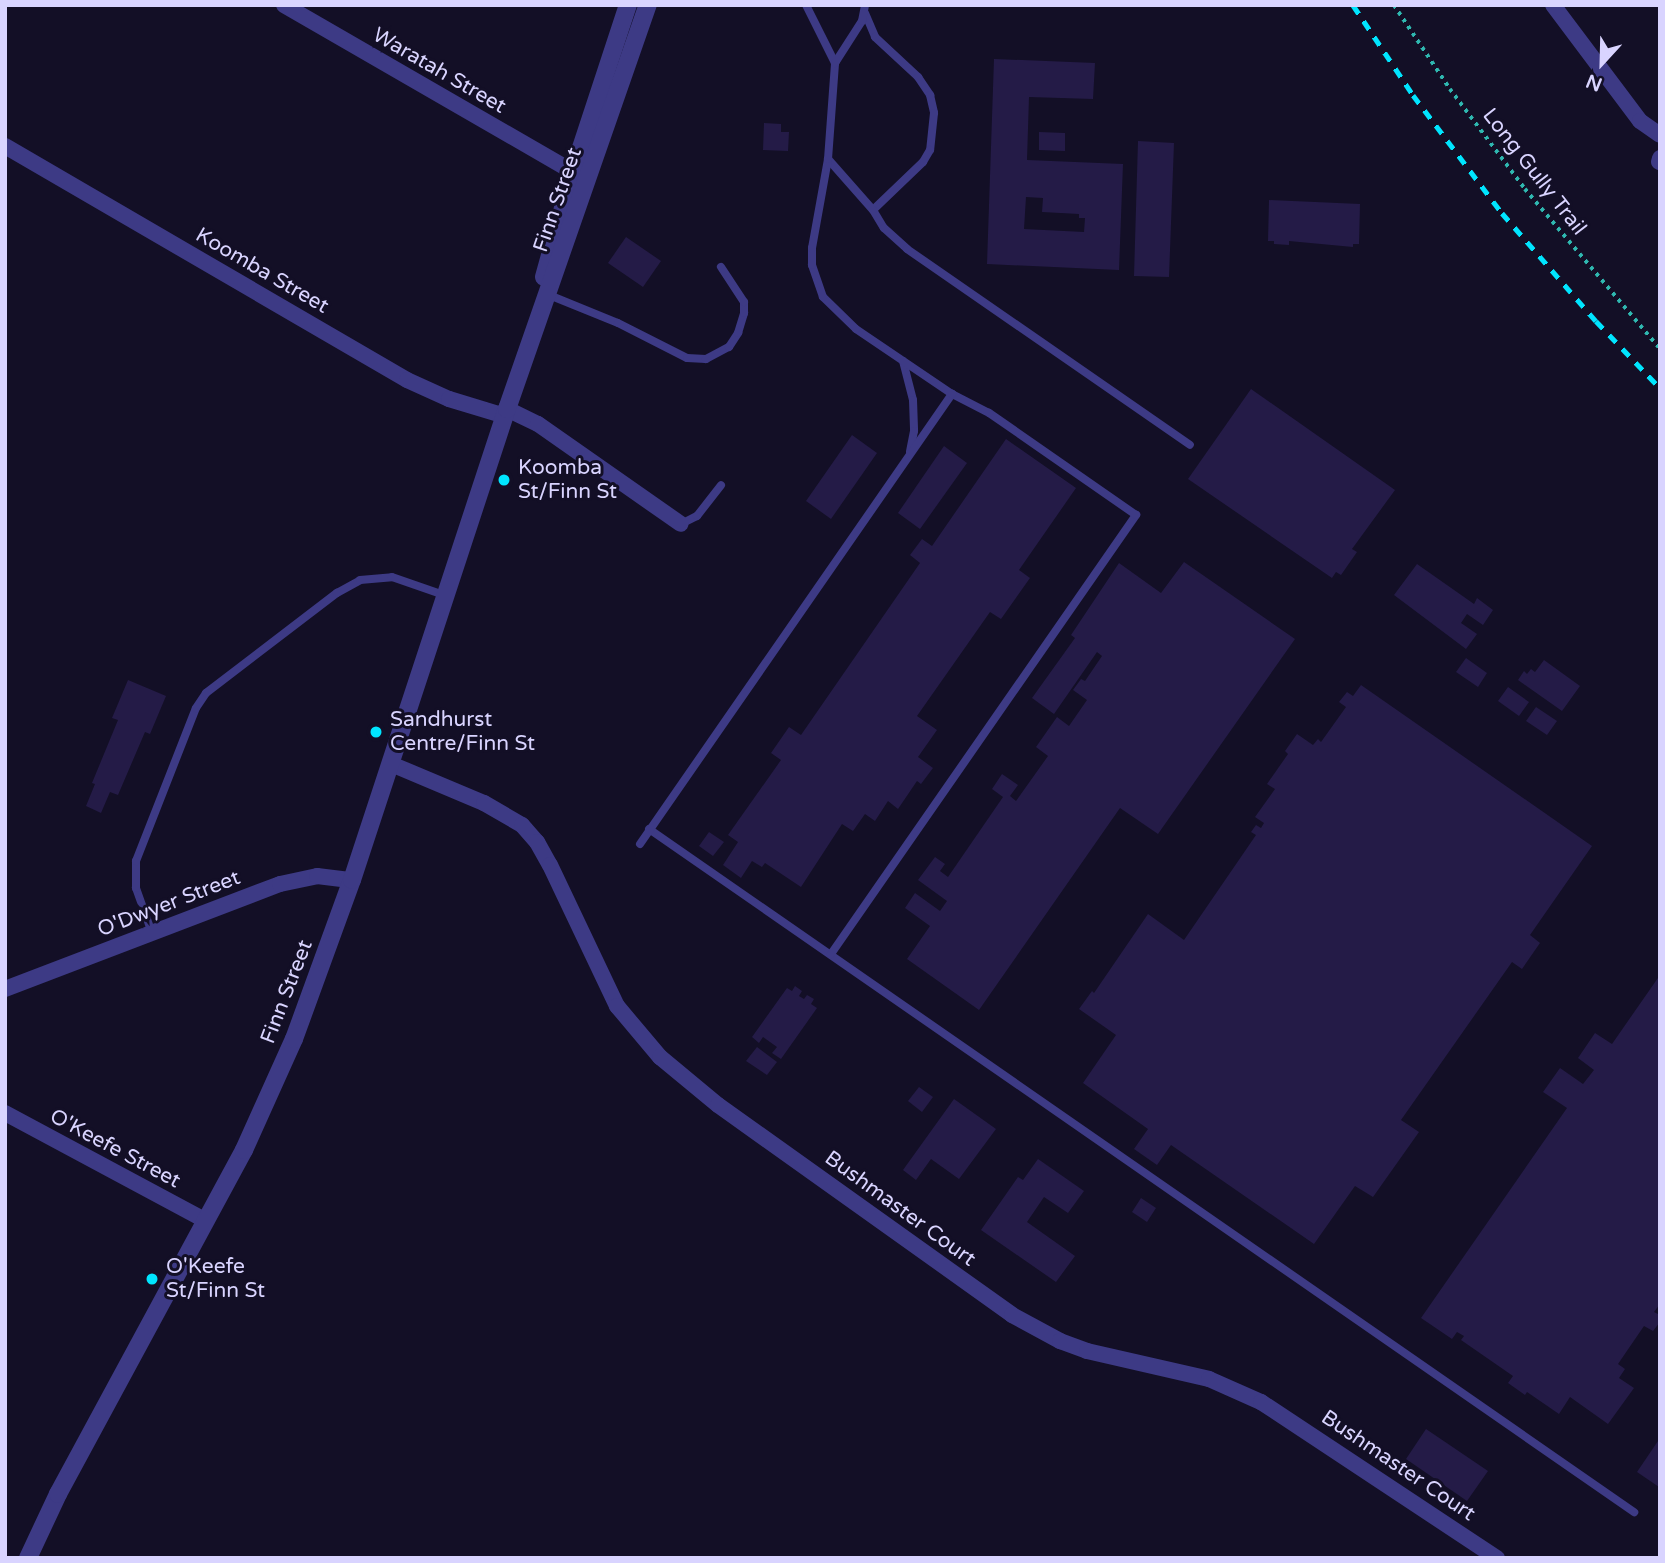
<!DOCTYPE html>
<html>
<head>
<meta charset="utf-8">
<style>
	body { margin:0 }
	#map { position:relative; width:1665px; height:1563px; overflow:hidden; background:#130f26; font-family:"Varela Round",sans-serif }
	div>[style] { position:absolute }
	.building>* { inset:0; background:#241b47 }
	.path>* { height:3.5px; margin-top:-1.75px; transform-origin:0; background:repeating-linear-gradient(90deg,#2fb8b0 0 3.5px,transparent 0 8.5px) }
	.service>* { height:8px; margin:-4px; padding:0 4px; transform-origin:4px; border-radius:4px; background:#3d3a85 }
	.minor>* { height:16px; margin:-8px; padding:0 8px; transform-origin:8px; border-radius:8px; background:#3d3a85 }
	.tertiary>* { height:18px; margin:-9px; padding:0 9px; transform-origin:9px; border-radius:9px; background:#3d3a85 }
	.rail>* { height:5px; margin-top:-2.5px; transform-origin:0; background:repeating-linear-gradient(90deg,#00e5ff 0 10px,transparent 0 19px) }
	.dots>* { width:19px; height:19px; translate:-50% -50%; box-sizing:border-box; border:4px solid #130f26; border-radius:50% }
	span { translate:-50% -50%; white-space:nowrap; text-align:center; line-height:1.15; -webkit-text-stroke:6px #130f26; paint-order:stroke }
	.street-label { font-size:21px; color:#d9d4ff }
	.poi-label { font-size:21px; color:#d9d4ff }
	.left { translate:0 -50%; text-align:left }
	.frame { position:absolute; inset:0; border:7px solid #d9d4ff; pointer-events:none }
	.north { position:absolute; left:1567px; top:28px; width:70px; height:70px; -webkit-text-stroke:5px #130f26; paint-order:stroke; rotate:202deg; font-size:19px; font-weight:700; line-height:28px; text-align:center; color:#d9d4ff }
	.north::after { content:''; display:block; margin:auto; width:24px; height:32px; background:#d9d4ff; clip-path:polygon(50% 0,100% 100%,50% 72%,0 100%) }
</style>
</head>
<body>
<div id="map">
	<div class="building">
		<div style="clip-path:polygon(evenodd,994px 59px,1095px 63px,1093px 99px,1029px 97px,1027px 160px,1123px 164px,1119px 270px,987px 264px,994px 59px,1026px 197px,1043px 198px,1042px 212px,1079px 214px,1079px 218px,1085px 218px,1084px 232px,1024px 229px,1026px 197px)"></div>
		<div style="clip-path:polygon(764px 123px,781px 124px,781px 132px,789px 132px,788px 151px,763px 150px)"></div>
		<div style="clip-path:polygon(1039px 132px,1065px 133px,1065px 151px,1039px 150px)"></div>
		<div style="clip-path:polygon(1138px 141px,1174px 143px,1169px 277px,1134px 276px)"></div>
		<div style="clip-path:polygon(1269px 200px,1360px 204px,1359px 244px,1353px 244px,1353px 247px,1289px 241px,1289px 245px,1274px 244px,1274px 241px,1268px 241px)"></div>
		<div style="clip-path:polygon(626px 237px,661px 261px,643px 287px,608px 263px)"></div>
		<div style="clip-path:polygon(1251px 389px,1395px 490px,1352px 549px,1357px 552px,1341px 575px,1336px 572px,1332px 578px,1188px 479px)"></div>
		<div style="clip-path:polygon(852px 435px,877px 453px,831px 519px,806px 501px)"></div>
		<div style="clip-path:polygon(1006px 439px,1076px 488px,1019px 570px,1030px 578px,1001px 619px,990px 612px,917px 716px,937px 730px,918px 757px,933px 768px,921px 784px,917px 781px,898px 809px,888px 801px,875px 821px,865px 814px,853px 831px,842px 824px,801px 887px,765px 863px,762px 867px,752px 861px,741px 878px,723px 865px,738px 842px,728px 835px,781px 760px,771px 753px,789px 727px,801px 735px,920px 563px,910px 555px,922px 539px,932px 546px)"></div>
		<div style="clip-path:polygon(944px 446px,967px 463px,920px 529px,898px 513px)"></div>
		<div style="clip-path:polygon(1184px 562px,1295px 639px,1158px 834px,1120px 808px,979px 1010px,907px 959px,930px 926px,905px 908px,915px 893px,940px 911px,947px 901px,918px 880px,935px 857px,945px 864px,940px 871px,948px 877px,1003px 797px,992px 789px,1002px 774px,1018px 785px,1010px 796px,1016px 801px,1048px 756px,1036px 747px,1057px 717px,1069px 726px,1087px 700px,1073px 690px,1081px 679px,1085px 681px,1102px 656px,1097px 652px,1054px 714px,1032px 698px,1075px 638px,1071px 635px,1119px 563px,1161px 593px)"></div>
		<div style="clip-path:polygon(1417px 564px,1474px 604px,1477px 598px,1493px 610px,1483px 625px,1467px 614px,1461px 623px,1477px 634px,1466px 649px,1394px 595px)"></div>
		<div style="clip-path:polygon(1466px 658px,1487px 673px,1478px 687px,1456px 672px)"></div>
		<div style="clip-path:polygon(1544px 660px,1580px 686px,1562px 711px,1518px 680px,1524px 671px,1527px 674px,1531px 669px,1535px 672px)"></div>
		<div style="clip-path:polygon(128px 680px,166px 696px,150px 734px,145px 732px,118px 795px,110px 792px,101px 813px,86px 806px,95px 784px,92px 783px,118px 720px,112px 718px)"></div>
		<div style="clip-path:polygon(1361px 685px,1592px 846px,1530px 935px,1540px 943px,1522px 969px,1512px 962px,1401px 1120px,1419px 1132px,1373px 1197px,1355px 1186px,1314px 1244px,1171px 1145px,1157px 1165px,1134px 1149px,1148px 1129px,1083px 1083px,1116px 1035px,1079px 1009px,1092px 991px,1094px 993px,1148px 914px,1184px 940px,1256px 835px,1251px 832px,1256px 825px,1261px 828px,1264px 823px,1255px 817px,1275px 789px,1267px 784px,1288px 754px,1285px 751px,1297px 734px,1313px 745px,1318px 739px,1321px 742px,1346px 707px,1339px 702px,1347px 692px,1353px 696px)"></div>
		<div style="clip-path:polygon(1508px 687px,1529px 702px,1519px 716px,1498px 701px)"></div>
		<div style="clip-path:polygon(1536px 707px,1557px 721px,1547px 735px,1526px 721px)"></div>
		<div style="clip-path:polygon(709px 832px,724px 842px,713px 856px,699px 846px)"></div>
		<div style="clip-path:polygon(1660px 975px,1660px 1304px,1654px 1312px,1660px 1315px,1660px 1322px,1653px 1331px,1644px 1326px,1618px 1364px,1625px 1369px,1619px 1378px,1634px 1388px,1608px 1424px,1570px 1397px,1559px 1414px,1527px 1392px,1525px 1395px,1508px 1383px,1513px 1376px,1461px 1340px,1464px 1336px,1457px 1332px,1452px 1339px,1421px 1318px,1567px 1108px,1543px 1092px,1560px 1068px,1583px 1084px,1594px 1070px,1578px 1058px,1595px 1033px,1612px 1044px)"></div>
		<div style="clip-path:polygon(795px 986px,802px 991px,799px 996px,804px 999px,807px 995px,814px 999px,811px 1004px,817px 1008px,781px 1059px,772px 1053px,777px 1047px,763px 1037px,759px 1043px,752px 1037px,787px 988px,792px 991px)"></div>
		<div style="clip-path:polygon(757px 1047px,777px 1062px,767px 1075px,746px 1061px)"></div>
		<div style="clip-path:polygon(919px 1087px,933px 1097px,922px 1112px,908px 1101px)"></div>
		<div style="clip-path:polygon(954px 1099px,996px 1129px,959px 1179px,931px 1159px,916px 1180px,903px 1170px)"></div>
		<div style="clip-path:polygon(1038px 1159px,1084px 1191px,1068px 1213px,1044px 1197px,1027px 1222px,1075px 1256px,1056px 1282px,981px 1230px,1018px 1177px,1023px 1180px)"></div>
		<div style="clip-path:polygon(1141px 1198px,1156px 1208px,1147px 1222px,1132px 1212px)"></div>
		<div style="clip-path:polygon(1426px 1429px,1488px 1471px,1467px 1501px,1406px 1459px)"></div>
		<div style="clip-path:polygon(1660px 1438px,1660px 1485px,1659px 1487px,1637px 1472px)"></div>
	</div>
	<div class="path">
		<div style="left:1394px;top:5px;width:101px;rotate:56.3deg"></div>
		<div style="left:1450px;top:89px;width:125px;rotate:53.1deg"></div>
		<div style="left:1525px;top:189px;width:209px;rotate:49.8deg"></div>
	</div>
	<div class="service">
		<div style="left:806px;top:5px;width:65px;rotate:63.4deg"></div>
		<div style="left:865px;top:13px;width:26px;rotate:67deg"></div>
		<div style="left:875px;top:37px;width:59px;rotate:42.9deg"></div>
		<div style="left:918px;top:77px;width:22px;rotate:56deg"></div>
		<div style="left:930px;top:95px;width:18px;rotate:77deg"></div>
		<div style="left:934px;top:113px;width:37px;rotate:96deg"></div>
		<div style="left:930px;top:150px;width:14px;rotate:120deg"></div>
		<div style="left:923px;top:162px;width:69px;rotate:136.2deg"></div>
		<div style="left:873px;top:210px;width:21px;rotate:59deg"></div>
		<div style="left:884px;top:228px;width:31px;rotate:42deg"></div>
		<div style="left:907px;top:249px;width:344px;rotate:34.7deg"></div>
		<div style="left:828px;top:159px;width:68px;rotate:48.6deg"></div>
		<div style="left:549px;top:295px;width:74px;rotate:22.1deg"></div>
		<div style="left:618px;top:323px;width:77px;rotate:26.9deg"></div>
		<div style="left:687px;top:358px;width:19px;rotate:3deg"></div>
		<div style="left:706px;top:359px;width:26px;rotate:-28deg"></div>
		<div style="left:729px;top:347px;width:17px;rotate:-57deg"></div>
		<div style="left:738px;top:333px;width:21px;rotate:-73deg"></div>
		<div style="left:744px;top:313px;width:11px;rotate:-90deg"></div>
		<div style="left:744px;top:302px;width:42px;rotate:-123.3deg"></div>
		<div style="left:903px;top:361px;width:40px;rotate:75.6deg"></div>
		<div style="left:913px;top:400px;width:31px;rotate:88deg"></div>
		<div style="left:914px;top:431px;width:21px;rotate:101deg"></div>
		<div style="left:681px;top:524px;width:18px;rotate:-27deg"></div>
		<div style="left:697px;top:516px;width:39px;rotate:-52deg"></div>
		<div style="left:649px;top:829px;width:1199px;rotate:34.74deg"></div>
		<div style="left:640px;top:844px;width:548px;rotate:-55.27deg"></div>
		<div style="left:152px;top:933px;width:48px;rotate:-109.6deg"></div>
		<div style="left:136px;top:888px;width:27px;rotate:-90deg"></div>
		<div style="left:136px;top:861px;width:164px;rotate:-68.6deg"></div>
		<div style="left:196px;top:708px;width:18px;rotate:-56deg"></div>
		<div style="left:206px;top:693px;width:165px;rotate:-37.4deg"></div>
		<div style="left:337px;top:593px;width:26px;rotate:-29deg"></div>
		<div style="left:360px;top:580px;width:32px;rotate:-5deg"></div>
		<div style="left:392px;top:577px;width:58px;rotate:19.1deg"></div>
		<div style="left:831px;top:954px;width:535px;rotate:-55.21deg"></div>
		<div style="left:1136px;top:515px;width:179px;rotate:-145.2deg"></div>
		<div style="left:989px;top:413px;width:42px;rotate:-152.8deg"></div>
		<div style="left:952px;top:394px;width:116px;rotate:-145.9deg"></div>
		<div style="left:856px;top:329px;width:46px;rotate:-135.9deg"></div>
		<div style="left:823px;top:297px;width:34px;rotate:-109deg"></div>
		<div style="left:812px;top:265px;width:17px;rotate:-90deg"></div>
		<div style="left:812px;top:248px;width:90px;rotate:-79.8deg"></div>
		<div style="left:828px;top:159px;width:96px;rotate:-85.8deg"></div>
		<div style="left:835px;top:63px;width:50px;rotate:-57.3deg"></div>
		<div style="left:862px;top:21px;width:16px;rotate:-79deg"></div>
	</div>
	<div class="minor">
		<div style="left:284px;top:5px;width:334px;rotate:30deg"></div>
		<div style="left:1553px;top:5px;width:145px;rotate:53.1deg"></div>
		<div style="left:1640px;top:121px;width:24px;rotate:35deg"></div>
		<div style="left:5px;top:146px;width:465px;rotate:30.2deg"></div>
		<div style="left:407px;top:380px;width:46px;rotate:24.3deg"></div>
		<div style="left:449px;top:399px;width:59px;rotate:16.9deg"></div>
		<div style="left:1659px;top:162px;width:4px;rotate:-76deg"></div>
		<div style="left:507px;top:409px;width:34px;rotate:26deg"></div>
		<div style="left:538px;top:424px;width:174px;rotate:35deg"></div>
		<div style="left:391px;top:764px;width:101px;rotate:22.8deg"></div>
		<div style="left:484px;top:803px;width:44px;rotate:30.1deg"></div>
		<div style="left:522px;top:825px;width:23px;rotate:49deg"></div>
		<div style="left:537px;top:842px;width:26px;rotate:61deg"></div>
		<div style="left:550px;top:865px;width:156px;rotate:64.6deg"></div>
		<div style="left:617px;top:1006px;width:67px;rotate:49.9deg"></div>
		<div style="left:660px;top:1057px;width:75px;rotate:39.6deg"></div>
		<div style="left:718px;top:1105px;width:361px;rotate:35.5deg"></div>
		<div style="left:1012px;top:1315px;width:55px;rotate:28.4deg"></div>
		<div style="left:1060px;top:1341px;width:29px;rotate:20deg"></div>
		<div style="left:1087px;top:1351px;width:125px;rotate:12.9deg"></div>
		<div style="left:1209px;top:1379px;width:57px;rotate:23.9deg"></div>
		<div style="left:1261px;top:1402px;width:283px;rotate:33.5deg"></div>
		<div style="left:5px;top:989px;width:294px;rotate:-20.9deg"></div>
		<div style="left:280px;top:884px;width:38px;rotate:-12deg"></div>
		<div style="left:317px;top:876px;width:35px;rotate:7deg"></div>
		<div style="left:5px;top:1113px;width:228px;rotate:28.2deg"></div>
	</div>
	<div class="tertiary">
		<div style="left:544px;top:277px;width:109px;rotate:-74.6deg"></div>
		<div style="left:573px;top:172px;width:176px;rotate:-71.8deg"></div>
		<div style="left:28px;top:1558px;width:71px;rotate:-64.9deg"></div>
		<div style="left:58px;top:1494px;width:391px;rotate:-61.6deg"></div>
		<div style="left:244px;top:1150px;width:122px;rotate:-65.8deg"></div>
		<div style="left:294px;top:1039px;width:169px;rotate:-70deg"></div>
		<div style="left:352px;top:880px;width:496px;rotate:-71.8deg"></div>
		<div style="left:507px;top:409px;width:428px;rotate:-70.8deg"></div>
	</div>
	<div class="rail">
		<div style="left:1353px;top:5px;width:108px;rotate:56.3deg"></div>
		<div style="left:1413px;top:95px;width:148px;rotate:53deg"></div>
		<div style="left:1502px;top:213px;width:143px;rotate:49deg"></div>
		<div style="left:1596px;top:321px;width:93px;rotate:46.3deg"></div>
	</div>
	<div class="dots">
		<div style="left:504px;top:480px;background:#00e5ff"></div>
		<div style="left:376px;top:732px;background:#00e5ff"></div>
		<div style="left:152px;top:1279px;background:#00e5ff"></div>
	</div>
	<div class="street-label">
		<span style="left:439px;top:71px;rotate:30deg">Waratah Street</span>
		<span style="left:1534px;top:172px;rotate:52deg">Long Gully Trail</span>
		<span style="left:558px;top:200px;rotate:-71deg">Finn Street</span>
		<span style="left:262px;top:271px;rotate:30deg">Koomba Street</span>
		<span style="left:169px;top:904px;rotate:-21deg">O'Dwyer Street</span>
		<span style="left:287px;top:992px;rotate:-69deg">Finn Street</span>
		<span style="left:115px;top:1149px;rotate:28deg">O'Keefe Street</span>
		<span style="left:900px;top:1209px;rotate:36deg">Bushmaster Court</span>
		<span style="left:1398px;top:1466px;rotate:34deg">Bushmaster Court</span>
	</div>
	<div class="poi-label">
		<span class="left" style="left:518px;top:480px">Koomba<br>St/Finn St</span>
		<span class="left" style="left:390px;top:732px">Sandhurst<br>Centre/Finn St</span>
		<span class="left" style="left:166px;top:1279px">O'Keefe<br>St/Finn St</span>
	</div>
	<div class="frame"></div>
	<div class="north">N</div>
</div>
</body>
</html>
